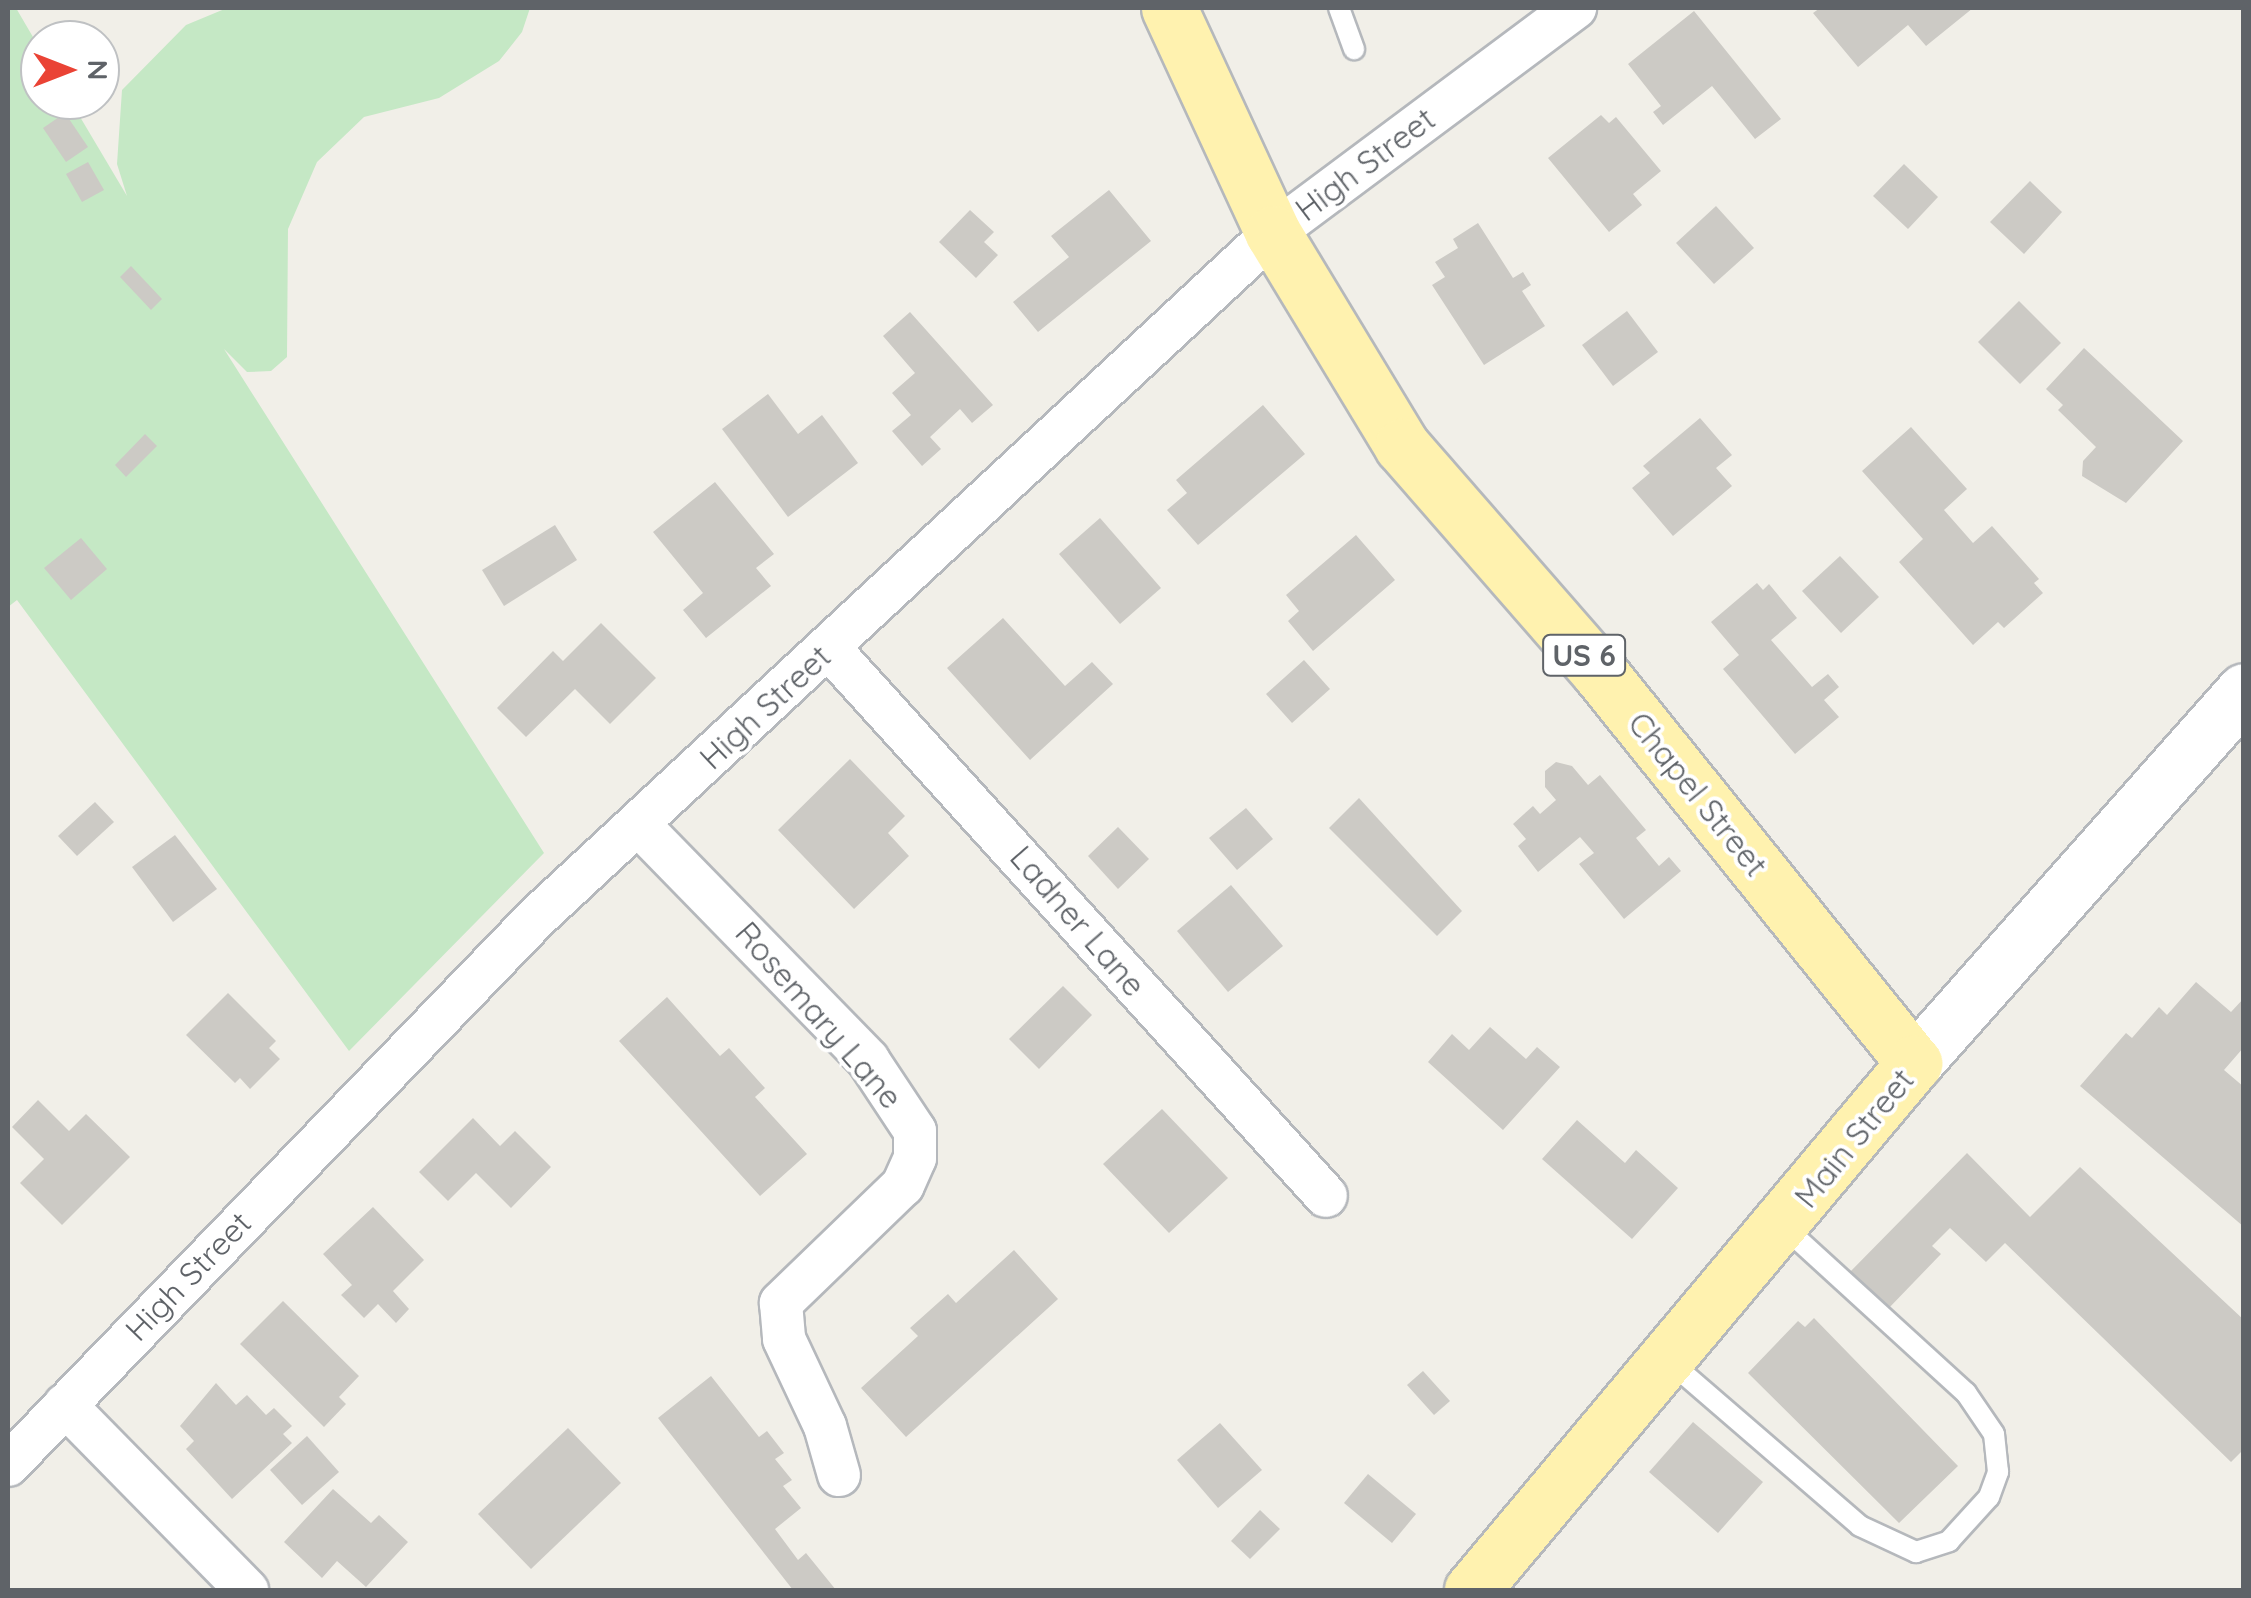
<!DOCTYPE html>
<html>
<head>
<meta charset="utf-8">
<style>
	body { margin:0 }
	#map { position:relative; width:2251px; height:1598px; overflow:hidden; background:#f1efe8; font-family:Quicksand,sans-serif }
	div>[style] { position:absolute }
	.green>* { inset:0; background:#c5e8c5 }
	.building>* { inset:0; background:#cccac5 }
	.roads { filter:drop-shadow(2px 0 #b5b8bc) drop-shadow(-2px 0 #b5b8bc) drop-shadow(0 2px #b5b8bc) drop-shadow(0 -2px #b5b8bc) }
	.service>* { height:20px; margin:-10px; padding:0 10px; transform-origin:10px; border-radius:10px; background:#fff }
	.minor>* { height:42px; margin:-21px; padding:0 21px; transform-origin:21px; border-radius:21px; background:#fff }
	.secondary>* { height:55px; margin:-27.5px; padding:0 27.5px; transform-origin:27.5px; border-radius:27.5px; background:#fff }
	.primary>* { height:55px; margin:-27.5px; padding:0 27.5px; transform-origin:27.5px; border-radius:27.5px; background:#fff2af }
	span { translate:-50% -50%; white-space:nowrap; text-align:center; line-height:1.15; -webkit-text-stroke:8px #fff; paint-order:stroke }
	.shield-label span { padding:2px 8px; background:#fff; border:2px solid; border-radius:8px; -webkit-text-stroke-width:0 }
	.shield-label { font-size:30px; color:#5f6368; font-weight:700 }
	.street-label { font-size:32px; color:#5f6368 }
	.frame { position:absolute; inset:0; border:10px solid #5f6368; pointer-events:none }
	.north { position:absolute; left:20px; top:20px; width:100px; height:100px; box-sizing:border-box; background:#fff; border:2px solid #bfc1c3; border-radius:50%; rotate:90deg; font-size:28px; font-weight:700; line-height:40px; text-align:center; color:#5f6368 }
	.north::after { content:''; display:block; margin:auto; width:35px; height:45px; background:#ea4335; clip-path:polygon(50% 0,100% 100%,50% 72%,0 100%) }
</style>
</head>
<body>
<div id="map">
	<div class="green">
		<div style="clip-path:polygon(8px 8px,16px 8px,40px 49px,40px 100px,70px 100px,127px 196px,117px 164px,122px 90px,186px 25px,227px 8px,530px 8px,522px 32px,499px 61px,439px 98px,364px 117px,317px 162px,288px 229px,287px 357px,271px 371px,247px 372px,224px 349px,544px 853px,349px 1051px,17px 600px,8px 607px)"></div>
	</div>
	<div class="building">
		<div style="clip-path:polygon(1820px 8px,1973px 8px,1926px 46px,1908px 25px,1858px 67px,1813px 13px)"></div>
		<div style="clip-path:polygon(1694px 11px,1781px 119px,1755px 139px,1712px 86px,1663px 125px,1653px 112px,1661px 106px,1628px 64px)"></div>
		<div style="clip-path:polygon(65px 113px,88px 147px,66px 162px,43px 128px)"></div>
		<div style="clip-path:polygon(1601px 115px,1609px 123px,1616px 117px,1661px 171px,1633px 194px,1642px 205px,1609px 232px,1548px 158px)"></div>
		<div style="clip-path:polygon(88px 162px,104px 190px,82px 202px,66px 174px)"></div>
		<div style="clip-path:polygon(1904px 164px,1938px 197px,1908px 229px,1873px 196px)"></div>
		<div style="clip-path:polygon(2030px 181px,2062px 212px,2024px 254px,1990px 222px)"></div>
		<div style="clip-path:polygon(1109px 190px,1151px 241px,1038px 332px,1013px 302px,1069px 257px,1051px 236px)"></div>
		<div style="clip-path:polygon(1716px 206px,1754px 248px,1714px 284px,1676px 243px)"></div>
		<div style="clip-path:polygon(970px 210px,994px 232px,984px 242px,998px 255px,976px 278px,939px 242px)"></div>
		<div style="clip-path:polygon(1478px 223px,1513px 278px,1523px 272px,1531px 285px,1522px 291px,1545px 326px,1484px 365px,1432px 285px,1445px 277px,1435px 262px,1458px 248px,1453px 239px)"></div>
		<div style="clip-path:polygon(131px 266px,162px 299px,151px 310px,120px 277px)"></div>
		<div style="clip-path:polygon(2019px 301px,2061px 343px,2020px 384px,1978px 342px)"></div>
		<div style="clip-path:polygon(1627px 311px,1658px 352px,1613px 386px,1582px 345px)"></div>
		<div style="clip-path:polygon(910px 312px,993px 405px,972px 423px,960px 409px,930px 437px,941px 449px,922px 466px,892px 431px,911px 415px,892px 393px,915px 373px,883px 336px)"></div>
		<div style="clip-path:polygon(2084px 348px,2183px 441px,2126px 503px,2082px 476px,2083px 461px,2096px 447px,2058px 410px,2063px 405px,2046px 389px)"></div>
		<div style="clip-path:polygon(768px 394px,798px 434px,822px 415px,858px 463px,788px 517px,722px 429px)"></div>
		<div style="clip-path:polygon(1263px 405px,1305px 454px,1198px 545px,1167px 510px,1187px 493px,1176px 480px)"></div>
		<div style="clip-path:polygon(1700px 418px,1732px 455px,1716px 468px,1732px 486px,1673px 536px,1632px 488px,1650px 473px,1643px 466px)"></div>
		<div style="clip-path:polygon(1911px 427px,1967px 489px,1944px 510px,1973px 543px,1992px 526px,2039px 579px,2034px 583px,2043px 593px,2004px 628px,1998px 622px,1973px 645px,1899px 562px,1923px 539px,1862px 471px)"></div>
		<div style="clip-path:polygon(145px 434px,157px 446px,126px 477px,115px 465px)"></div>
		<div style="clip-path:polygon(715px 482px,774px 554px,756px 568px,771px 586px,706px 638px,683px 610px,703px 593px,653px 532px)"></div>
		<div style="clip-path:polygon(1100px 518px,1161px 588px,1120px 624px,1059px 554px)"></div>
		<div style="clip-path:polygon(555px 525px,577px 560px,504px 606px,482px 570px)"></div>
		<div style="clip-path:polygon(1356px 535px,1395px 580px,1313px 651px,1288px 621px,1299px 611px,1286px 595px)"></div>
		<div style="clip-path:polygon(81px 538px,107px 569px,71px 600px,44px 568px)"></div>
		<div style="clip-path:polygon(1840px 556px,1879px 597px,1841px 633px,1802px 591px)"></div>
		<div style="clip-path:polygon(1757px 583px,1763px 590px,1769px 584px,1797px 618px,1771px 640px,1812px 687px,1828px 674px,1839px 687px,1824px 700px,1839px 717px,1795px 754px,1723px 669px,1739px 655px,1711px 622px)"></div>
		<div style="clip-path:polygon(1003px 618px,1065px 686px,1092px 662px,1113px 684px,1030px 760px,947px 668px)"></div>
		<div style="clip-path:polygon(601px 623px,656px 678px,610px 724px,575px 689px,526px 737px,497px 708px,553px 651px,563px 661px)"></div>
		<div style="clip-path:polygon(1304px 660px,1330px 689px,1292px 723px,1266px 694px)"></div>
		<div style="clip-path:polygon(850px 759px,905px 816px,888px 833px,909px 856px,854px 909px,778px 830px)"></div>
		<div style="clip-path:polygon(1556px 762px,1572px 766px,1588px 785px,1600px 775px,1646px 830px,1636px 838px,1659px 866px,1669px 857px,1681px 871px,1624px 919px,1579px 864px,1594px 853px,1580px 837px,1538px 872px,1518px 846px,1526px 839px,1513px 824px,1533px 806px,1540px 814px,1556px 800px,1545px 787px,1545px 771px)"></div>
		<div style="clip-path:polygon(1359px 798px,1462px 911px,1437px 936px,1329px 828px)"></div>
		<div style="clip-path:polygon(95px 802px,114px 822px,77px 856px,58px 836px)"></div>
		<div style="clip-path:polygon(1246px 808px,1273px 839px,1237px 870px,1209px 838px)"></div>
		<div style="clip-path:polygon(1118px 827px,1149px 859px,1118px 889px,1088px 856px)"></div>
		<div style="clip-path:polygon(175px 835px,217px 889px,173px 922px,132px 867px)"></div>
		<div style="clip-path:polygon(1231px 885px,1283px 946px,1228px 992px,1177px 931px)"></div>
		<div style="clip-path:polygon(2196px 982px,2231px 1012px,2244px 998px,2244px 1047px,2224px 1070px,2244px 1087px,2244px 1227px,2080px 1086px,2126px 1033px,2132px 1038px,2159px 1007px,2167px 1015px)"></div>
		<div style="clip-path:polygon(1063px 986px,1092px 1015px,1039px 1069px,1009px 1039px)"></div>
		<div style="clip-path:polygon(228px 993px,276px 1041px,269px 1048px,280px 1059px,250px 1089px,240px 1078px,235px 1083px,186px 1035px)"></div>
		<div style="clip-path:polygon(667px 997px,720px 1056px,729px 1048px,765px 1088px,755px 1097px,807px 1154px,760px 1196px,619px 1041px)"></div>
		<div style="clip-path:polygon(1490px 1027px,1526px 1059px,1537px 1047px,1560px 1067px,1503px 1130px,1428px 1062px,1452px 1034px,1469px 1050px)"></div>
		<div style="clip-path:polygon(38px 1100px,69px 1131px,86px 1114px,130px 1157px,62px 1225px,20px 1183px,44px 1159px,12px 1127px)"></div>
		<div style="clip-path:polygon(1162px 1109px,1228px 1178px,1169px 1233px,1103px 1164px)"></div>
		<div style="clip-path:polygon(473px 1118px,500px 1146px,515px 1131px,551px 1167px,511px 1208px,476px 1173px,448px 1201px,419px 1172px)"></div>
		<div style="clip-path:polygon(1577px 1120px,1625px 1163px,1636px 1150px,1678px 1188px,1632px 1239px,1542px 1159px)"></div>
		<div style="clip-path:polygon(1967px 1153px,2030px 1217px,2080px 1167px,2244px 1320px,2244px 1449px,2231px 1462px,2005px 1243px,1986px 1262px,1950px 1228px,1932px 1246px,1941px 1254px,1887px 1310px,1849px 1273px)"></div>
		<div style="clip-path:polygon(373px 1207px,424px 1260px,393px 1291px,409px 1309px,396px 1323px,378px 1304px,364px 1318px,341px 1295px,352px 1285px,323px 1254px)"></div>
		<div style="clip-path:polygon(1014px 1250px,1058px 1299px,906px 1437px,861px 1388px,918px 1336px,910px 1328px,948px 1294px,956px 1303px)"></div>
		<div style="clip-path:polygon(283px 1301px,359px 1376px,339px 1397px,346px 1404px,324px 1427px,240px 1344px)"></div>
		<div style="clip-path:polygon(1814px 1318px,1958px 1466px,1899px 1523px,1748px 1373px,1798px 1321px,1805px 1327px)"></div>
		<div style="clip-path:polygon(1423px 1371px,1450px 1401px,1434px 1415px,1407px 1385px)"></div>
		<div style="clip-path:polygon(711px 1376px,759px 1437px,767px 1431px,784px 1453px,775px 1459px,792px 1480px,783px 1486px,801px 1508px,775px 1529px,798px 1560px,806px 1553px,836px 1590px,793px 1590px,658px 1418px)"></div>
		<div style="clip-path:polygon(216px 1383px,236px 1405px,247px 1395px,266px 1415px,274px 1408px,292px 1426px,283px 1434px,292px 1443px,232px 1499px,186px 1449px,194px 1441px,180px 1426px)"></div>
		<div style="clip-path:polygon(1693px 1422px,1763px 1482px,1718px 1533px,1649px 1472px)"></div>
		<div style="clip-path:polygon(1220px 1423px,1262px 1470px,1218px 1508px,1177px 1460px)"></div>
		<div style="clip-path:polygon(568px 1428px,621px 1483px,531px 1569px,478px 1514px)"></div>
		<div style="clip-path:polygon(307px 1436px,339px 1472px,302px 1505px,270px 1470px)"></div>
		<div style="clip-path:polygon(1368px 1474px,1416px 1514px,1392px 1543px,1344px 1503px)"></div>
		<div style="clip-path:polygon(333px 1489px,371px 1523px,379px 1515px,408px 1542px,366px 1587px,337px 1561px,322px 1578px,284px 1542px)"></div>
		<div style="clip-path:polygon(1260px 1510px,1280px 1529px,1250px 1559px,1231px 1541px)"></div>
	</div>
	<div class="roads">
		<div class="service">
			<div style="left:1339px;top:8px;width:44px;rotate:69.9deg"></div>
			<div style="left:1669px;top:1361px;width:252px;rotate:40.8deg"></div>
			<div style="left:1860px;top:1526px;width:62px;rotate:24.9deg"></div>
			<div style="left:1916px;top:1552px;width:35px;rotate:-18deg"></div>
			<div style="left:1949px;top:1541px;width:59px;rotate:-47.7deg"></div>
			<div style="left:1989px;top:1497px;width:27px;rotate:-70deg"></div>
			<div style="left:1998px;top:1472px;width:38px;rotate:-96deg"></div>
			<div style="left:1994px;top:1434px;width:50px;rotate:-124.3deg"></div>
			<div style="left:1966px;top:1393px;width:249px;rotate:-137.6deg"></div>
		</div>
		<div class="minor">
			<div style="left:828px;top:647px;width:741px;rotate:47.79deg"></div>
			<div style="left:639px;top:825px;width:328px;rotate:45.7deg"></div>
			<div style="left:868px;top:1060px;width:85px;rotate:56.5deg"></div>
			<div style="left:915px;top:1131px;width:27px;rotate:90deg"></div>
			<div style="left:915px;top:1158px;width:30px;rotate:114deg"></div>
			<div style="left:903px;top:1185px;width:170px;rotate:136deg"></div>
			<div style="left:781px;top:1303px;width:36px;rotate:85deg"></div>
			<div style="left:784px;top:1339px;width:96px;rotate:64.8deg"></div>
			<div style="left:825px;top:1426px;width:51px;rotate:74.1deg"></div>
			<div style="left:65px;top:1405px;width:260px;rotate:45.5deg"></div>
			<div style="left:8px;top:1465px;width:762px;rotate:-46.01deg"></div>
			<div style="left:537px;top:917px;width:1005px;rotate:-42.9deg"></div>
			<div style="left:1273px;top:233px;width:377px;rotate:-36.7deg"></div>
		</div>
		<div class="secondary">
			<div style="left:1914px;top:1063px;width:497px;rotate:-48.4deg"></div>
		</div>
		<div class="primary">
			<div style="left:1169px;top:8px;width:248px;rotate:65.2deg"></div>
			<div style="left:1273px;top:233px;width:249px;rotate:58.8deg"></div>
			<div style="left:1402px;top:446px;width:301px;rotate:48.9deg"></div>
			<div style="left:1600px;top:673px;width:501px;rotate:51.16deg"></div>
			<div style="left:1914px;top:1063px;width:688px;rotate:129.99deg"></div>
		</div>
	</div>
	<div class="shield-label">
		<span style="left:1584px;top:655px">US 6</span>
	</div>
	<div class="street-label">
		<span style="left:1365px;top:164px;rotate:-37deg">High Street</span>
		<span style="left:765px;top:707px;rotate:-43deg">High Street</span>
		<span style="left:1698px;top:794px;rotate:51deg">Chapel Street</span>
		<span style="left:1078px;top:921px;rotate:49deg">Ladner Lane</span>
		<span style="left:819px;top:1015px;rotate:49deg">Rosemary Lane</span>
		<span style="left:1854px;top:1138px;rotate:-51deg">Main Street</span>
		<span style="left:188px;top:1276px;rotate:-46deg">High Street</span>
	</div>
	<div class="frame"></div>
	<div class="north">N</div>
</div>
</body>
</html>
